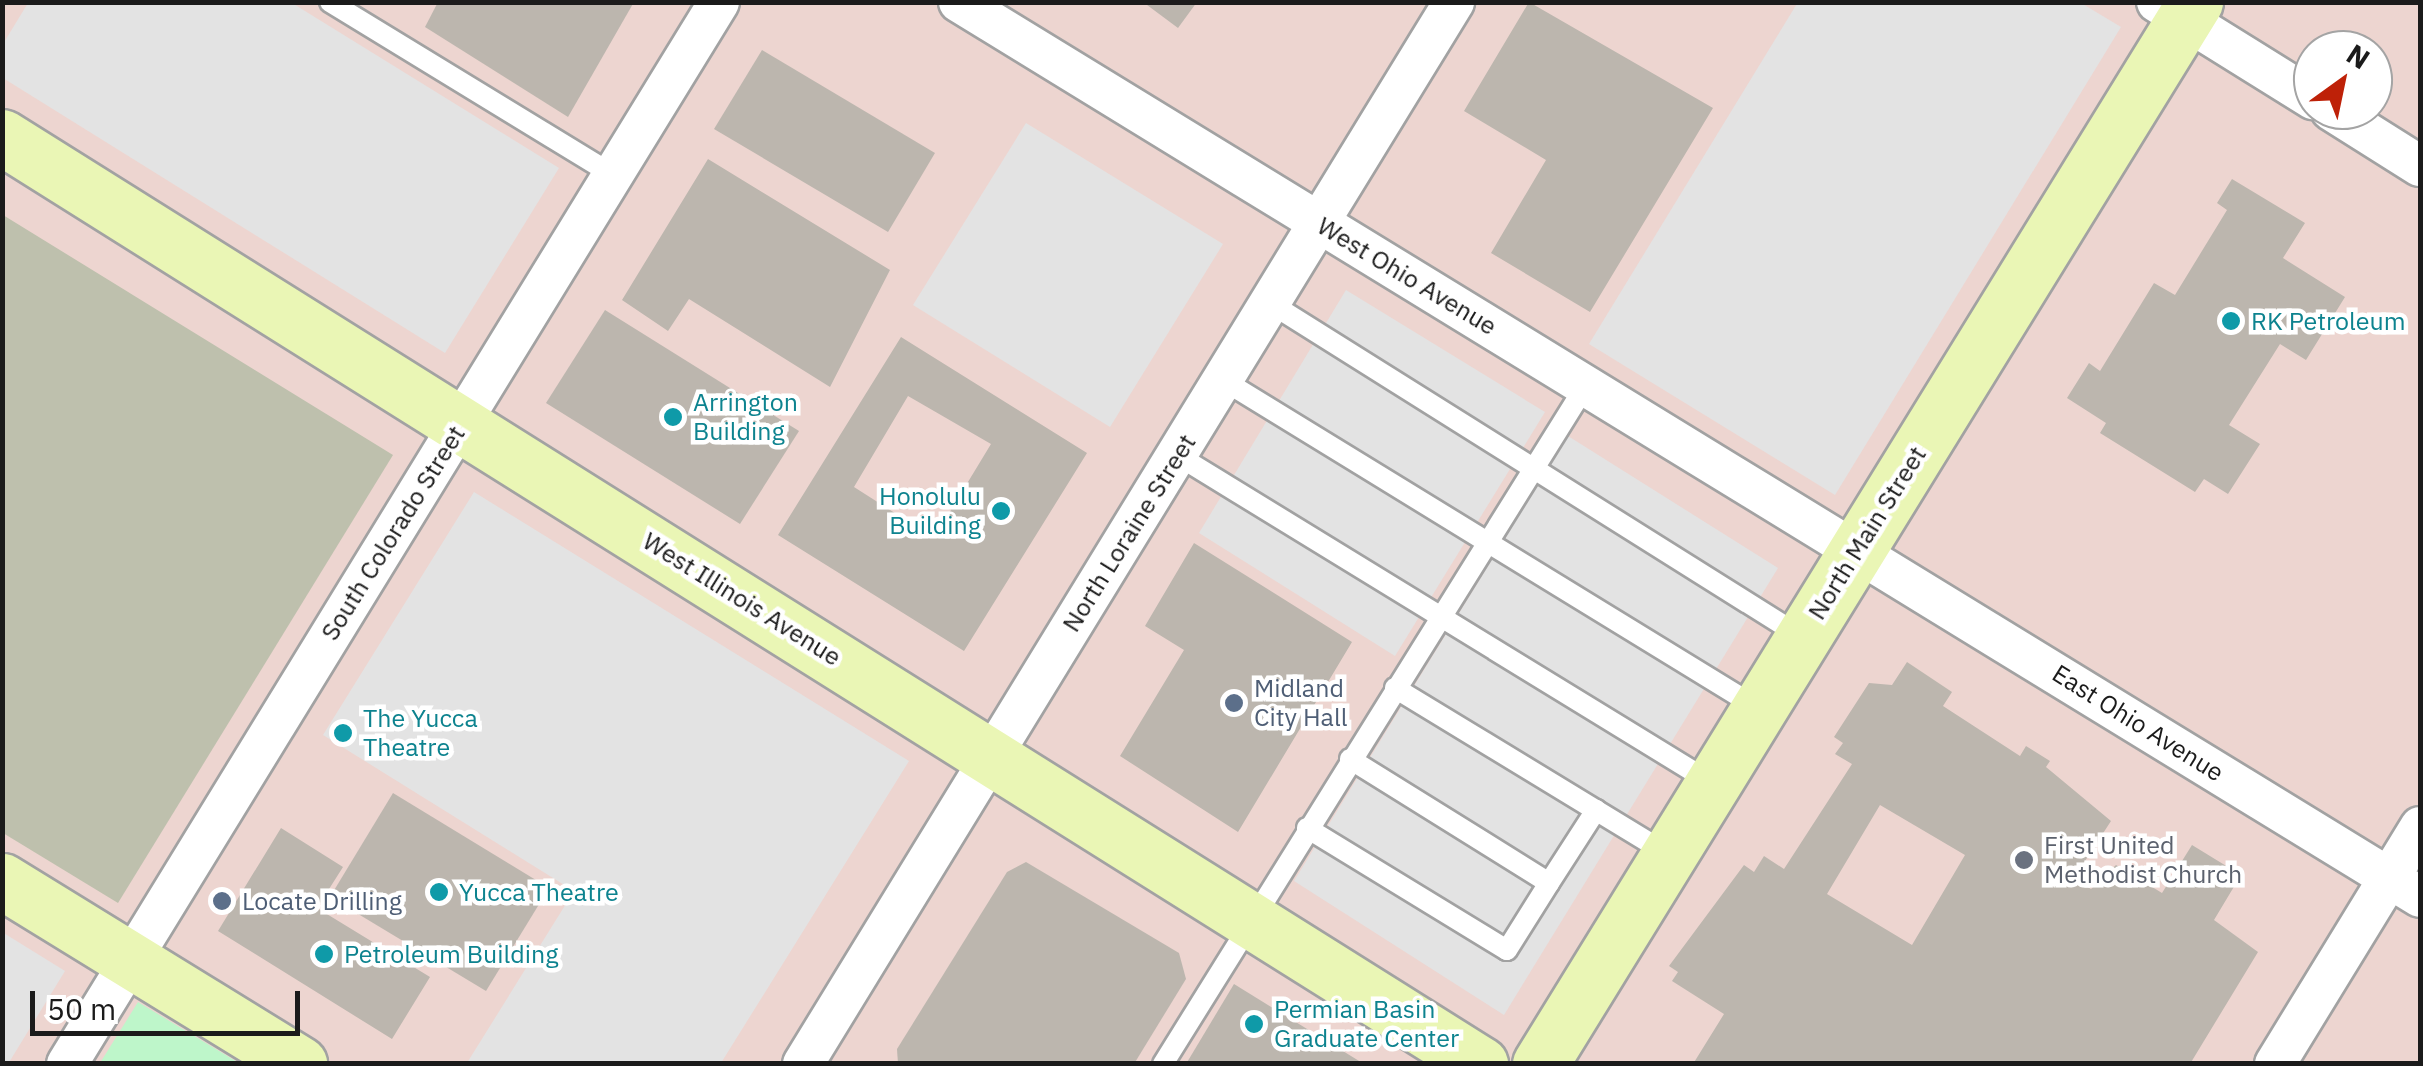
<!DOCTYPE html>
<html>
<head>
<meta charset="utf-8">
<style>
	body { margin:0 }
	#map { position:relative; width:2423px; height:1066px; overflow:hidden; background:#eceae1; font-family:"IBM Plex Sans",sans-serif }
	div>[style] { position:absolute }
	.commercial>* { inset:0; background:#edd5d0 }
	.construction>* { inset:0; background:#bec0ad }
	.park>* { inset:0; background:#bef6ca }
	.parking>* { inset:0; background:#e3e3e3 }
	.building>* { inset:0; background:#bcb6ae }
	.roads { filter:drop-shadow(2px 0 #a2a2a2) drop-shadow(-2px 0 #a2a2a2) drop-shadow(0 2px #a2a2a2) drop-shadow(0 -2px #a2a2a2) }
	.lane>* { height:20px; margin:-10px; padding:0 10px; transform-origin:10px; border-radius:10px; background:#fff }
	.street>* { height:40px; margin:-20px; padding:0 20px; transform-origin:20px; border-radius:20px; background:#fff }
	.secondary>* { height:55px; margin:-27.5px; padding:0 27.5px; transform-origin:27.5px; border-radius:27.5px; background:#eaf6b5 }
	.dots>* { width:28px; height:28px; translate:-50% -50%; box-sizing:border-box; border:5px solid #fff; border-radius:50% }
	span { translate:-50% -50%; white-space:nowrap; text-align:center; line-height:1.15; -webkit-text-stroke:9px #fff; paint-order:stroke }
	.street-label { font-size:25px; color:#1b1b1b }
	.culture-label { font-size:25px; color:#0d838f }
	.left { translate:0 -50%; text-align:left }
	.right { translate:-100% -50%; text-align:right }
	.service-label { font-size:25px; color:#4e5e75 }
	.worship-label { font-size:25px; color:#5b616d }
	.frame { position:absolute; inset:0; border:5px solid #1b1b1b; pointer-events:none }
	.north { position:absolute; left:2293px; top:30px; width:100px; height:100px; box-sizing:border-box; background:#fff; border:2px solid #a4a4a4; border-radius:50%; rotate:33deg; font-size:28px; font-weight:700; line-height:40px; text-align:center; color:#1b1b1b }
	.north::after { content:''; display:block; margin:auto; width:35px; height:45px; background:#be2108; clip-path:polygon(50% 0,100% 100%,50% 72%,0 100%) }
	.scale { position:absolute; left:30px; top:991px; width:270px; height:45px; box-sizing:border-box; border:5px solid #1b1b1b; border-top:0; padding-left:12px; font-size:30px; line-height:35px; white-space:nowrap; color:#1b1b1b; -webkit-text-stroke:8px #fff; paint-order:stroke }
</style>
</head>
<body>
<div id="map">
	<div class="commercial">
		<div style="clip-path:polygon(evenodd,3px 3px,2420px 3px,2420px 1063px,3px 1063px,3px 3px,2313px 50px,2373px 50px,2373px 110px,2313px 110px,2313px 50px)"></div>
	</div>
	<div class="construction">
		<div style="clip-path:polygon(3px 215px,393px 455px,118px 903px,3px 833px)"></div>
	</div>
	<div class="park">
		<div style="clip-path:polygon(138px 1002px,239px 1063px,100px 1063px)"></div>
	</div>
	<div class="parking">
		<div style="clip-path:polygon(1798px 2px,2081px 3px,2121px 27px,1835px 495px,1589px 344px)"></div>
		<div style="clip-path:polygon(28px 3px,292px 3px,559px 168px,445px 353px,3px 78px,3px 44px)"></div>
		<div style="clip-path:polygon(1026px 123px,1223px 244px,1110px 427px,913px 305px)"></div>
		<div style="clip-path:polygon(1346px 290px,1545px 412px,1395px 656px,1199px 533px)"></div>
		<div style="clip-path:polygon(1568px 436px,1778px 568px,1504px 1015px,1294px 881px)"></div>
		<div style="clip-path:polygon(474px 492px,909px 761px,721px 1063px,467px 1063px,574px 891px,323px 735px)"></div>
		<div style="clip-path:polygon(2px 932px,65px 971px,8px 1064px,2px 1063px)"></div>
	</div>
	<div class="building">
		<div style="clip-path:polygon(438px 2px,634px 2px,568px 117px,425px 27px)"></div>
		<div style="clip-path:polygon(1143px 2px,1197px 2px,1178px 28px)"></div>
		<div style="clip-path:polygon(1529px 2px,1713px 108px,1590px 312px,1491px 253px,1546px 160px,1464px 111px)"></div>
		<div style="clip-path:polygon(762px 50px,935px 153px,888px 232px,714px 129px)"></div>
		<div style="clip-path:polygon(708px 159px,890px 270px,830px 387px,689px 299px,668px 331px,622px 300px)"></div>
		<div style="clip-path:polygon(2232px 179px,2305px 223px,2283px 258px,2345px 297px,2306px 360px,2280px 344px,2229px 425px,2260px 444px,2228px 494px,2204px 479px,2195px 492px,2100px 433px,2106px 423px,2067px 398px,2089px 363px,2100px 371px,2154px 283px,2175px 295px,2227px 210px,2217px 203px)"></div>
		<div style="clip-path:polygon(605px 310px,799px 431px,740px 524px,546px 403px)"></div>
		<div style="clip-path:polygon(evenodd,901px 337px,1087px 453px,964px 651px,778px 535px,901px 337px,908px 396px,991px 444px,934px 538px,854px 487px,908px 396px)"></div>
		<div style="clip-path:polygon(1194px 543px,1352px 642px,1238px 832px,1120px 756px,1184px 650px,1145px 626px)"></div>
		<div style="clip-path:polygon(evenodd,1907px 662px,1952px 692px,1943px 706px,2020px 756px,2026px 746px,2050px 761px,2046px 767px,2111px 821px,2074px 878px,2091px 889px,2116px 865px,2162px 893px,2192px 845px,2241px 875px,2214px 920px,2258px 952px,2190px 1064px,1693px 1064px,1724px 1014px,1672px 981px,1678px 972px,1669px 966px,1744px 865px,1754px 872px,1764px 856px,1784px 869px,1852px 764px,1835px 754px,1843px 743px,1834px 737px,1869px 683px,1892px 685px,1907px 662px,1880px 805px,1965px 855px,1912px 945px,1827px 894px,1880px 805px)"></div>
		<div style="clip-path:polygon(393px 793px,549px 888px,486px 991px,330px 897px)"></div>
		<div style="clip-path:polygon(281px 828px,343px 867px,317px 908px,430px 977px,392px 1039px,218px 931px)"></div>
		<div style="clip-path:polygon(1026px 862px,1179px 953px,1186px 979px,1134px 1064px,898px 1064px,897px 1049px,1007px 872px)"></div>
		<div style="clip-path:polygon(1234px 984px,1364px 1064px,1186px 1064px)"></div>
	</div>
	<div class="roads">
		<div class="lane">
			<div style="left:330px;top:2px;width:332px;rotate:31.4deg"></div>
			<div style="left:1270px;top:303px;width:628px;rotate:32.12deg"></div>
			<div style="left:1223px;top:380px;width:628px;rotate:31.51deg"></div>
			<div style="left:1177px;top:455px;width:628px;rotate:31.51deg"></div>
			<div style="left:1395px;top:688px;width:317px;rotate:31.3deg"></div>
			<div style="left:1350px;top:759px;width:234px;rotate:31.9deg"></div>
			<div style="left:1549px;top:883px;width:87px;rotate:-57.2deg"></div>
			<div style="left:1307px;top:828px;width:234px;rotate:31.4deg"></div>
			<div style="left:1507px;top:950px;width:79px;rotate:-57.9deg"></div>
			<div style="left:1163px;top:1064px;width:800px;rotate:-58.08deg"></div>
		</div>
		<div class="street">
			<div style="left:959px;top:2px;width:1713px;rotate:31.49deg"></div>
			<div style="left:2157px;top:2px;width:184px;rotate:31.9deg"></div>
			<div style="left:2331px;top:110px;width:105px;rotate:32.2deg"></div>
			<div style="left:67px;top:1064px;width:1246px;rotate:-58.45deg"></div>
			<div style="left:803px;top:1064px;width:1246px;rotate:-58.49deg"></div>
			<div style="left:2275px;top:1064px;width:278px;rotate:-58.5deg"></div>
		</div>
		<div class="secondary">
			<div style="left:2px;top:137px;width:1745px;rotate:32.1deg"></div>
			<div style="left:2px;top:881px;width:349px;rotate:31.6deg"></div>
			<div style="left:1540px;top:1064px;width:1248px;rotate:-58.34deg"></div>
		</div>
	</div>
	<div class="dots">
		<div style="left:2231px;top:321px;background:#0f9aa8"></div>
		<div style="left:673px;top:417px;background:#0f9aa8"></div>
		<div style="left:1001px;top:511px;background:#0f9aa8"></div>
		<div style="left:1234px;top:703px;background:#5c6f8a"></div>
		<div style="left:343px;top:733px;background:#0f9aa8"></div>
		<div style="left:2024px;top:860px;background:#6b7280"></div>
		<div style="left:439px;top:892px;background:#0f9aa8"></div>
		<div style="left:222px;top:901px;background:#5c6f8a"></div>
		<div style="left:324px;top:954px;background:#0f9aa8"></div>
		<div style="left:1254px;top:1024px;background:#0f9aa8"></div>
	</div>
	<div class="street-label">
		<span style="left:1407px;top:276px;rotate:31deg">West Ohio Avenue</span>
		<span style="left:393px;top:533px;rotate:-58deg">South Colorado Street</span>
		<span style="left:1129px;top:533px;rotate:-58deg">North Loraine Street</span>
		<span style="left:1867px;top:533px;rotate:-58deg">North Main Street</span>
		<span style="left:742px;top:599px;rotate:32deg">West Illinois Avenue</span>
		<span style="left:2138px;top:723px;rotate:32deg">East Ohio Avenue</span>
	</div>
	<div class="culture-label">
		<span class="left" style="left:2251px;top:321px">RK Petroleum</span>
		<span class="left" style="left:693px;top:417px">Arrington<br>Building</span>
		<span class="right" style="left:981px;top:511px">Honolulu<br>Building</span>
		<span class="left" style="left:363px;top:733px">The Yucca<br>Theatre</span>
		<span class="left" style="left:459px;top:892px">Yucca Theatre</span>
		<span class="left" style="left:344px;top:954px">Petroleum Building</span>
		<span class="left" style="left:1274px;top:1024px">Permian Basin<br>Graduate Center</span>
	</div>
	<div class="service-label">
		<span class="left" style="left:1254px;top:703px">Midland<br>City Hall</span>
		<span class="left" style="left:242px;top:901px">Locate Drilling</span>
	</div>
	<div class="worship-label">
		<span class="left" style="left:2044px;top:860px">First United<br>Methodist Church</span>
	</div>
	<div class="frame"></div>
	<div class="north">N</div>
	<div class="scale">50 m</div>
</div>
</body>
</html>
